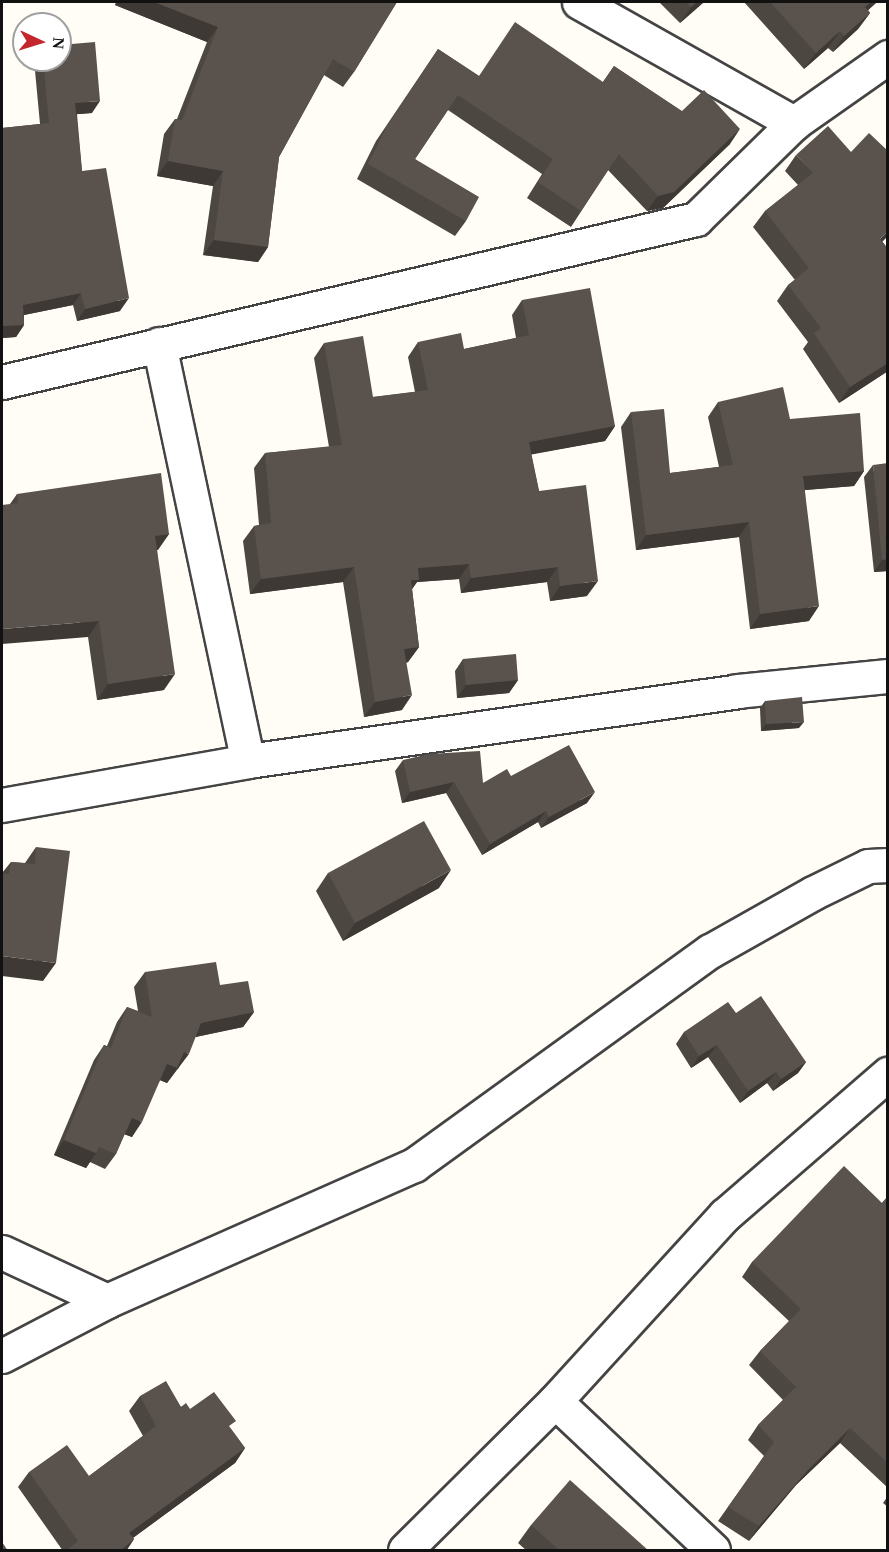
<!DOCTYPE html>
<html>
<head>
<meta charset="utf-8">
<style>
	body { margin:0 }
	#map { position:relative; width:889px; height:1552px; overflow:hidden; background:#fffdf5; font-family:"Times New Roman",serif }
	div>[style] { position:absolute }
	.roads { filter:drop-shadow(2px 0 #444) drop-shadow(-2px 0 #444) drop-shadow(0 2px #444) drop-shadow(0 -2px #444) }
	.minor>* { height:33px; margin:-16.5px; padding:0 16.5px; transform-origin:16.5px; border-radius:16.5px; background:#fff }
	.wall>* { inset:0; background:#4d4742 }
	.shaded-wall>* { inset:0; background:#3f3936 }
	.building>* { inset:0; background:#5a524d }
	span { translate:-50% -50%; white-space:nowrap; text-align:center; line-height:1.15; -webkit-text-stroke:6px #fff; paint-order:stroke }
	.frame { position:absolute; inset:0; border:3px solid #111; pointer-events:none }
	.north { position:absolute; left:12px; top:12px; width:60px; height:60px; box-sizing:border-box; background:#fff; border:2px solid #a0a0a0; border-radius:50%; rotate:94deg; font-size:16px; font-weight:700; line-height:24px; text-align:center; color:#111 }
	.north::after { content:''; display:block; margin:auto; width:21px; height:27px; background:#c4262e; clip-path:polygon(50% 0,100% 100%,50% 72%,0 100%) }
</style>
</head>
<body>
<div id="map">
	<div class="roads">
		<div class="minor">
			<div style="left:579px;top:2px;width:247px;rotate:29.4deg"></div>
			<div style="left:159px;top:344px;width:426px;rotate:78deg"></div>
			<div style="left:2px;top:382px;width:713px;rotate:-13.22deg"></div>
			<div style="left:696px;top:219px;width:137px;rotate:-44.4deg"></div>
			<div style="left:794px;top:123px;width:115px;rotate:-35.1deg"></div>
			<div style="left:2px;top:805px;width:250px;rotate:-10.1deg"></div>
			<div style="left:248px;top:761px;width:494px;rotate:-8.1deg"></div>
			<div style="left:737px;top:691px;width:152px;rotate:-5.7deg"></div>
			<div style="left:2px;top:1252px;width:116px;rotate:25deg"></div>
			<div style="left:2px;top:1356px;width:119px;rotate:-27.6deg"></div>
			<div style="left:107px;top:1301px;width:336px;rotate:-23.9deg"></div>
			<div style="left:414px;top:1165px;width:365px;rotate:-35.9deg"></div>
			<div style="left:710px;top:951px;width:118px;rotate:-29.4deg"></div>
			<div style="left:813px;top:893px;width:61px;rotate:-26.1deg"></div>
			<div style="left:868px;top:866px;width:20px;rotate:-3deg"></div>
			<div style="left:555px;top:1401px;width:217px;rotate:43.3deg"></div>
			<div style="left:405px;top:1550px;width:211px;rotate:-44.8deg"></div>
			<div style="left:555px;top:1401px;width:252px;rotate:-47.6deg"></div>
			<div style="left:725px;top:1215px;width:216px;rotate:-40.9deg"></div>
		</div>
	</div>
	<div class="wall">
		<div style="clip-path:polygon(116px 2px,397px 2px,354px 72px,343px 87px,324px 75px,279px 157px,268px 247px,258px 262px,203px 255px,213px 186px,157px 176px,164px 134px,175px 119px,177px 119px,207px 42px,115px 5px)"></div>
		<div style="clip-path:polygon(659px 2px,704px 2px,680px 23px)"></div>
		<div style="clip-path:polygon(744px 2px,877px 2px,868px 10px,870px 13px,858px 29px,833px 52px,828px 48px,804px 69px)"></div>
		<div style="clip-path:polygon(438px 49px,479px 76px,603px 82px,614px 66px,730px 144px,663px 208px,647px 211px,608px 170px,571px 227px,527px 198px,542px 174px,448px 110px,415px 159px,466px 221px,455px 236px,357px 179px,376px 141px)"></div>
		<div style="clip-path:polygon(34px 60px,60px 60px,92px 113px,77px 114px,82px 171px,120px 311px,77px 321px,73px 305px,24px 315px,24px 325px,16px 337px,2px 338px,2px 128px,40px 124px)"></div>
		<div style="clip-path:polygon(796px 155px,882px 241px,888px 249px,888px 371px,839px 403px,803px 349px,808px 342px,777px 301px,788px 285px,795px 280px,753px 227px,765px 211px,798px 185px,785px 171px)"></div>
		<div style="clip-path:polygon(522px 300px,615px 426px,605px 441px,531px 454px,539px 491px,587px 596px,550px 601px,547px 582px,461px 593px,459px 579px,417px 582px,412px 589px,419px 647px,408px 662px,406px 663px,402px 710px,364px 717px,343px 582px,250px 594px,243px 541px,254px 526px,259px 525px,254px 468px,265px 453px,329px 447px,314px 358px,324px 343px,373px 397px,415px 392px,408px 357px,418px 342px,464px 349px,516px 338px,512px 315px)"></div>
		<div style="clip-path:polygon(718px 402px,790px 419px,864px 471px,854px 486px,805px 490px,809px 621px,750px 629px,739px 537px,636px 550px,621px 427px,631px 412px,670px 473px,719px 467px,708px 417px)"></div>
		<div style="clip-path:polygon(873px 465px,888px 571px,874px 572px,864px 477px)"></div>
		<div style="clip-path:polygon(17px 494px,169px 534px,157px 550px,164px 690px,97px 700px,88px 637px,10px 504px)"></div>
		<div style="clip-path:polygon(463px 659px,518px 680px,509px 693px,457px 698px,455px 671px)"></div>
		<div style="clip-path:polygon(765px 701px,799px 728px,761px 731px,760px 708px)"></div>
		<div style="clip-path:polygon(403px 760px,483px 783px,511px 776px,587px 803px,541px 828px,538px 822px,482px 855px,446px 793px,402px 803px,395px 771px)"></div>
		<div style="clip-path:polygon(36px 847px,43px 981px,2px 873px,11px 862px,25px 863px)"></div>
		<div style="clip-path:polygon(328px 873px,439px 888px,343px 941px,316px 891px)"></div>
		<div style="clip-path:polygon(145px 972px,220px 985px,254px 1012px,243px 1027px,195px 1037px,178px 1069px,177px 1069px,167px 1083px,160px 1080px,132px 1137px,124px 1134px,116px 1154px,105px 1169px,90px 1162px,86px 1168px,54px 1155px,94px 1060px,104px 1045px,107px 1046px,117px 1022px,127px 1007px,138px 1011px,134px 987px)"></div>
		<div style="clip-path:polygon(736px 1013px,806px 1062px,798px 1073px,773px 1091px,767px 1083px,740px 1103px,708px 1057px,691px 1068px,676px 1044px,684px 1032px)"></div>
		<div style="clip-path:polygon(888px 1196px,888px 1488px,840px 1443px,796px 1485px,749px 1541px,718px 1521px,764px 1456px,748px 1440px,758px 1425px,783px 1400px,749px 1365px,760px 1351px,789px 1321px,742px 1277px,752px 1262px,882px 1203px)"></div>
		<div style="clip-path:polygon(140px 1396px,190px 1409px,231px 1429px,245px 1448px,235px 1463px,133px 1538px,134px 1539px,126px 1551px,63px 1551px,18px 1487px,29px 1472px,89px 1476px,143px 1436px,129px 1411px)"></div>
		<div style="clip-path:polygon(888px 1496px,888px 1507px,883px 1503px)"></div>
		<div style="clip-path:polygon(531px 1525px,649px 1551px,527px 1551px,518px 1543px)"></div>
	</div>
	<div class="shaded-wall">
		<div style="clip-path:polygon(117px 2px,154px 2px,218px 27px,207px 42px,115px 5px)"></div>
		<div style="clip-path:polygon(697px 2px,704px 2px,680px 23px,691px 7px)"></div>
		<div style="clip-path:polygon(871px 2px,877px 2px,853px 24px,865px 7px)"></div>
		<div style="clip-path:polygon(870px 13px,858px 29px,833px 52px,844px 36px)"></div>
		<div style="clip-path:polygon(840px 31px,828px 48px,804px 69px,816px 53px)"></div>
		<div style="clip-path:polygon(100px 101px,92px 113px,67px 115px,75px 103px)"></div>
		<div style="clip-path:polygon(740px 129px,730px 144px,663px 208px,647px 211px,658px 196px)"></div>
		<div style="clip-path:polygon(168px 161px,223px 171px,213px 186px,157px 176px)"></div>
		<div style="clip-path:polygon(888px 231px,888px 236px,869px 255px,880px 239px)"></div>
		<div style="clip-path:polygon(214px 240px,268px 247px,258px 262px,203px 255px)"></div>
		<div style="clip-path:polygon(81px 293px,73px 305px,14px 317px,23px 305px)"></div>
		<div style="clip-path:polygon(129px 298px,120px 311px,77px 321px,85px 309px)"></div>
		<div style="clip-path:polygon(24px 325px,16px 337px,2px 338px,2px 326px)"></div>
		<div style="clip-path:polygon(888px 363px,888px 371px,839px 403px,850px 387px)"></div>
		<div style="clip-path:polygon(615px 426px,605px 441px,518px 457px,529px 442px)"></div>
		<div style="clip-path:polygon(864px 471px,854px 486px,793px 491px,803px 476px)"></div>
		<div style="clip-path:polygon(749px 522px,739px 537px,636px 550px,646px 535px)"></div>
		<div style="clip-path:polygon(169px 534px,158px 550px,144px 552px,155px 536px)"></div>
		<div style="clip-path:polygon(888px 559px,888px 571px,874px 572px,882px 560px)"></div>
		<div style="clip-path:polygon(469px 564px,459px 579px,417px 582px,408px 595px,400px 595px,418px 568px)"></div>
		<div style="clip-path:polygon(354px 567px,343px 582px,250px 594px,261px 579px)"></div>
		<div style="clip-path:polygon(558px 567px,547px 582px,461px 593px,471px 578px)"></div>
		<div style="clip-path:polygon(598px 581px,587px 596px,550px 601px,560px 586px)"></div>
		<div style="clip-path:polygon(819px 606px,809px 621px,750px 629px,760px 614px)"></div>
		<div style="clip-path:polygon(99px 621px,88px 637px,2px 644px,2px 629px)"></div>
		<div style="clip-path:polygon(419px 647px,408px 662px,393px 664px,404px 649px)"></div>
		<div style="clip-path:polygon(175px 674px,164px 690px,97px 700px,108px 684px)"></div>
		<div style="clip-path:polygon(518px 680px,509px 693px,457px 698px,466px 685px)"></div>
		<div style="clip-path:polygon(412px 695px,402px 710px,364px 717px,375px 702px)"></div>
		<div style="clip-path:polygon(804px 722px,799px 728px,761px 731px,766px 724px)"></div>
		<div style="clip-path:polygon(454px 782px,446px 793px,402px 803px,410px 792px)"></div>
		<div style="clip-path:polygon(595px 792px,587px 803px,541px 828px,549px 817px)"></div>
		<div style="clip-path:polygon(546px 811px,538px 822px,482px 855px,490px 844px)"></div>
		<div style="clip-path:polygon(451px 870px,439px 888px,343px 941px,355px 923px)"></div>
		<div style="clip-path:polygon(2px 956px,56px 963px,43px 981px,2px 976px)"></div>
		<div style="clip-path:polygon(254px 1012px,243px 1027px,191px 1038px,201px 1023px)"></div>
		<div style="clip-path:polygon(717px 1045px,708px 1057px,691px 1068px,699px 1056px)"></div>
		<div style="clip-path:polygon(184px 1052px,189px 1054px,167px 1083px,157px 1079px,167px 1064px)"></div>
		<div style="clip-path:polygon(806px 1062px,798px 1073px,773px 1091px,781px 1079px)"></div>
		<div style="clip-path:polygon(776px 1072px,767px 1083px,740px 1103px,748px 1091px)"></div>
		<div style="clip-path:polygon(132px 1118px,142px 1122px,132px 1137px,121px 1133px)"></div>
		<div style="clip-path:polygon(64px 1140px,96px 1153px,86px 1168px,54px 1155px)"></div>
		<div style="clip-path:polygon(850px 1428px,840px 1443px,796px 1485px,749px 1541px,759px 1526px,807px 1471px)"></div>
		<div style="clip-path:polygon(245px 1448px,235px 1463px,119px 1548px,129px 1533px)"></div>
		<div style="clip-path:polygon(134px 1539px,126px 1551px,120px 1551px)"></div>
	</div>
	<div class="building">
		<div style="clip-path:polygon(154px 2px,397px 2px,354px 72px,333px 59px,279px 157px,268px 247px,214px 240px,223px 171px,168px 161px,175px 119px,182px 120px,218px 27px)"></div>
		<div style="clip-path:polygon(686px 2px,697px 2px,691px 7px)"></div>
		<div style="clip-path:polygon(770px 2px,871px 2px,865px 7px,870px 13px,844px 36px,840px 31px,816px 53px)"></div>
		<div style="clip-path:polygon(515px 22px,603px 82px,614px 66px,682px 111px,704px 90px,740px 129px,674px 192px,658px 196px,619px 154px,581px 211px,538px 182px,553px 159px,458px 95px,415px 159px,479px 197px,466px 221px,368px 164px,387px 126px,438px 49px,479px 76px)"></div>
		<div style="clip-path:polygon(95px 42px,100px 101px,75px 103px,82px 171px,106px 168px,129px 298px,85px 309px,81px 293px,23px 305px,24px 325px,2px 326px,2px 128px,49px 123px,43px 60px,60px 60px,60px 45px)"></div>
		<div style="clip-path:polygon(828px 126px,851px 152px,869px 133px,888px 151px,888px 231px,880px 239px,888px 249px,888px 363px,850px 387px,814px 333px,821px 328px,788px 285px,809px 268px,765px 211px,813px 173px,796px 155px)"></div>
		<div style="clip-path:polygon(590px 288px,615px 426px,529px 442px,539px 491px,586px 485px,598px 581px,560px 586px,558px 567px,471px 578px,469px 564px,418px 568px,419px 580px,411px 580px,419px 647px,404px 649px,412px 695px,375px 702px,354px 567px,261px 579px,254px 526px,271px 523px,265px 453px,342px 445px,324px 343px,363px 336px,373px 397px,428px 390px,418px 342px,461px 333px,464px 349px,529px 335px,522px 300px)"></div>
		<div style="clip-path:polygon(783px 387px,790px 419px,860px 413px,864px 471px,803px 476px,819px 606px,760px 614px,749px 522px,646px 535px,631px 412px,664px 409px,670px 473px,733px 465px,718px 402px)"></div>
		<div style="clip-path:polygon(888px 463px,888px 559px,882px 560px,873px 465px)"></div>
		<div style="clip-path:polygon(161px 473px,169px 534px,155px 536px,175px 674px,108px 684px,99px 621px,2px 629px,2px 505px,18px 503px,17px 494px)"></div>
		<div style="clip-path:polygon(516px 654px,518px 680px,466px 685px,463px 659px)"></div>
		<div style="clip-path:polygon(802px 697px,804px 722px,766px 724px,765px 701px)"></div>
		<div style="clip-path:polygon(569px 745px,595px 792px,549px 817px,546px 811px,490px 844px,454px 782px,410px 792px,403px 760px,429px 754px,480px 751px,483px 783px,507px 769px,511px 776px)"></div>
		<div style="clip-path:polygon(424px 821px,451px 870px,355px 923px,328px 873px)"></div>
		<div style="clip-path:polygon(36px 847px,70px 851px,56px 963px,2px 956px,2px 873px,9px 874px,11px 862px,35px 864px)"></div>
		<div style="clip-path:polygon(216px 962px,220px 985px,248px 981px,254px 1012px,201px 1023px,189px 1054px,184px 1052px,177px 1068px,167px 1064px,142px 1122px,132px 1118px,116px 1154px,99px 1147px,96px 1153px,64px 1140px,104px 1045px,111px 1048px,127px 1007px,152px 1017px,145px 972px)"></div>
		<div style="clip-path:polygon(761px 996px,806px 1062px,781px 1079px,776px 1072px,748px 1091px,717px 1045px,699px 1056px,684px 1032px,728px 1002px,736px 1013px)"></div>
		<div style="clip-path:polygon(844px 1166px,882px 1203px,888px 1196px,888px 1463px,850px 1428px,807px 1471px,759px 1526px,728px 1507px,774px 1442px,758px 1425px,796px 1387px,760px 1351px,801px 1309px,752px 1262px)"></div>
		<div style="clip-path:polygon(166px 1381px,181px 1407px,186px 1403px,190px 1409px,214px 1392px,236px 1421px,229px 1426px,245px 1448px,129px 1533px,134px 1539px,120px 1551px,66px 1551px,78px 1541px,29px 1472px,67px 1445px,89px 1476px,156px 1426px,140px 1396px)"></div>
		<div style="clip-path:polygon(570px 1480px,649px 1551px,560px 1551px,531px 1525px)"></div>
		<div style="clip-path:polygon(2px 1542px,8px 1551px,2px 1551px)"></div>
	</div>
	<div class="frame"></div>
	<div class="north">N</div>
</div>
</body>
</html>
